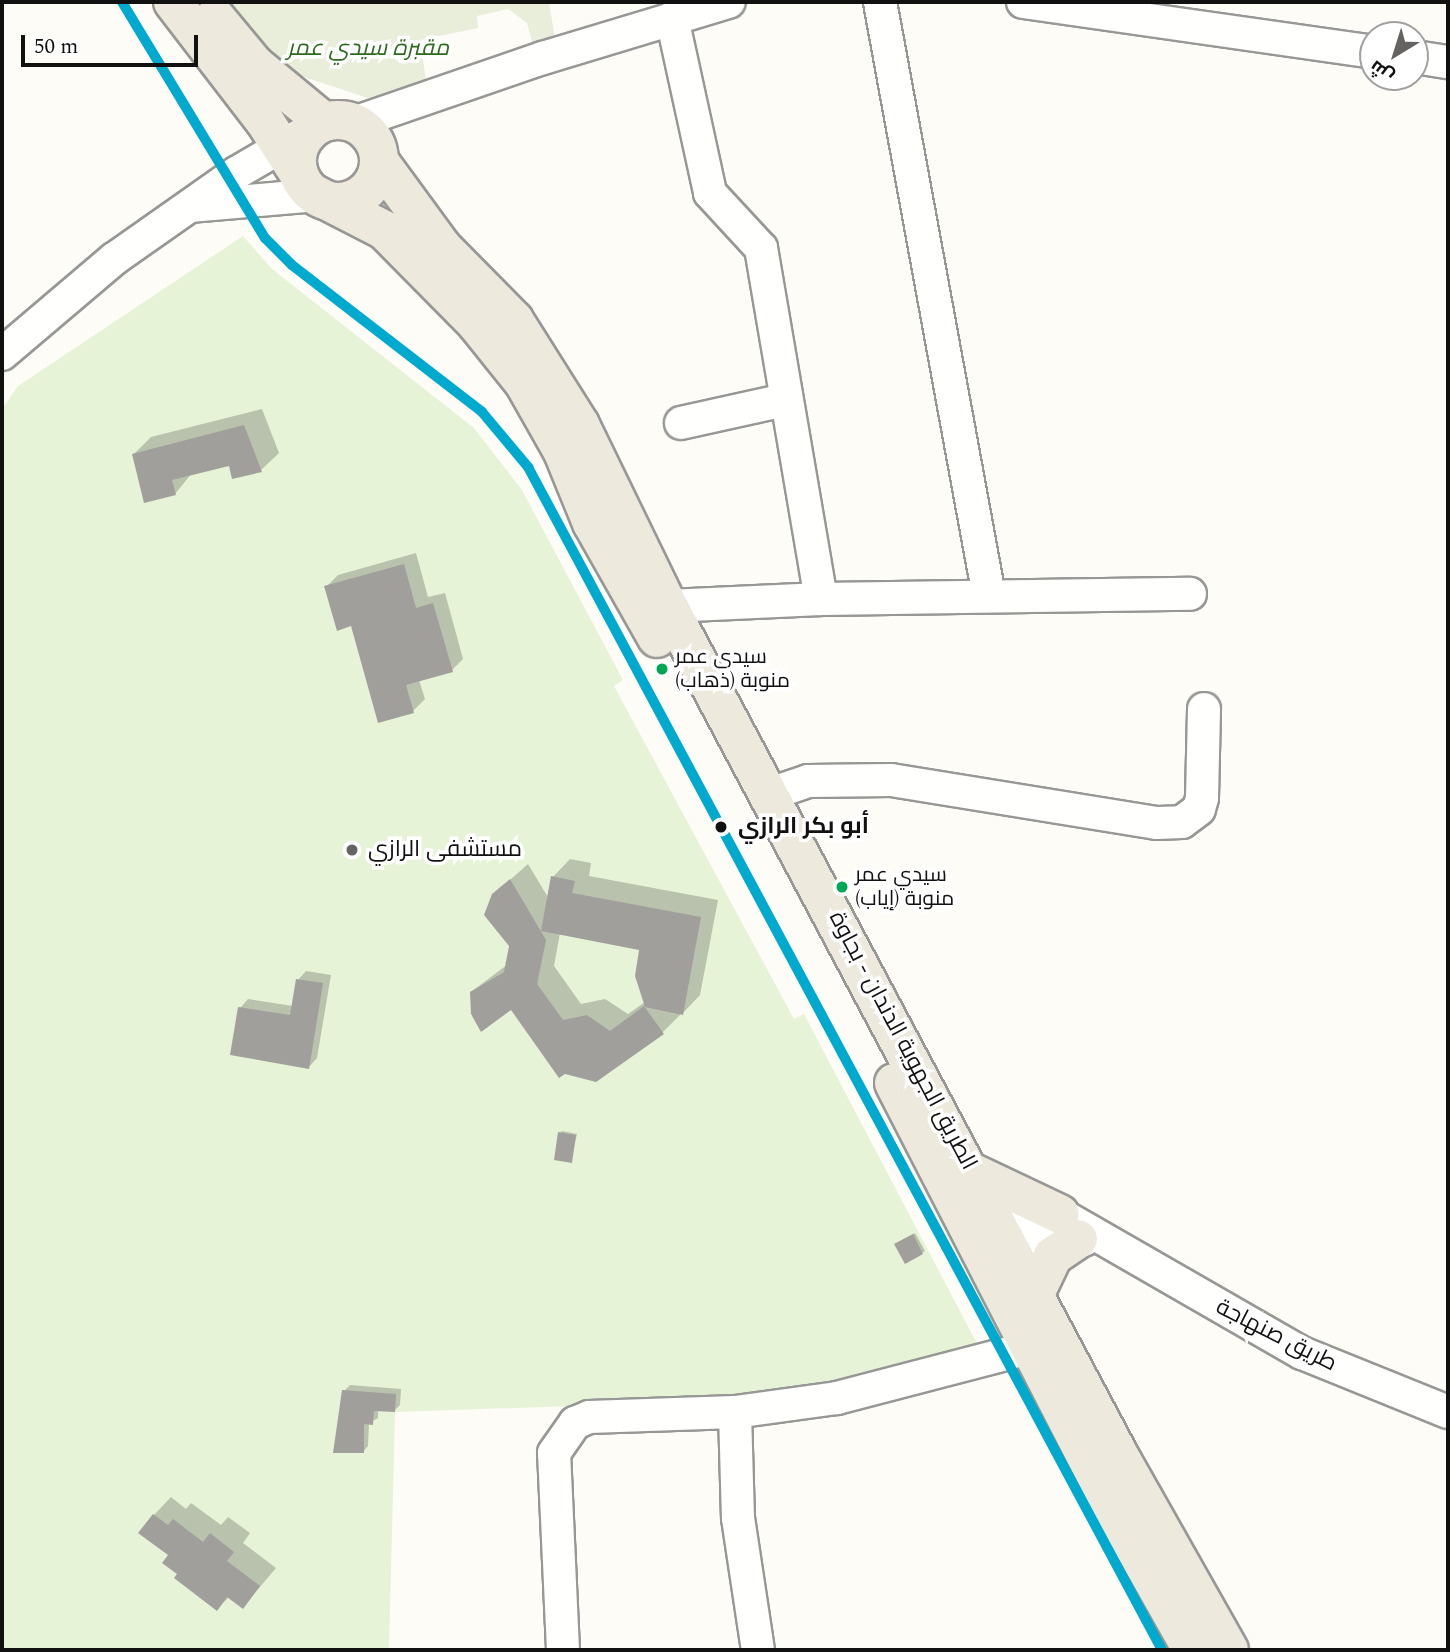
<!DOCTYPE html>
<html>
<head>
<meta charset="utf-8">
<style>
	body { margin:0 }
	#map { position:relative; width:1450px; height:1652px; overflow:hidden; background:#fdfcf7; font-family:Spectral,Cairo,serif }
	div>[style] { position:absolute }
	.green>* { inset:0; background:#e7f3d7 }
	.cemetery>* { inset:0; background:#e9eedb }
	.shadow>* { inset:0; background:#0003 }
	.building>* { inset:0; background:#a19f9c }
	.roads { filter:drop-shadow(2px 0 #979795) drop-shadow(-2px 0 #979795) drop-shadow(0 2px #979795) drop-shadow(0 -2px #979795) }
	.minor>* { height:32px; margin:-16px; padding:0 16px; transform-origin:16px; border-radius:16px; background:#fffffe }
	.major>* { height:38px; margin:-19px; padding:0 19px; transform-origin:19px; border-radius:19px; background:#ede9dc }
	.major>.ring { margin:-19px; padding:0; box-sizing:content-box; background:none; border:38px solid #ede9dc; border-radius:50% }
	.rail-1>* { height:10px; margin:-5px; padding:0 5px; transform-origin:5px; border-radius:5px; background:#00a9ce }
	.dots>* { width:19px; height:19px; translate:-50% -50%; box-sizing:border-box; border:4px solid #fff; border-radius:50% }
	span { translate:-50% -50%; white-space:nowrap; text-align:center; line-height:1.15; -webkit-text-stroke:7px #fff; paint-order:stroke }
	.bus-label { font-size:21px; color:#111 }
	.left { translate:0 -50%; text-align:left }
	.park-label { font-size:23px; color:#2f6b1f; font-style:italic }
	.stop-label { font-size:23px; color:#111; font-weight:700 }
	.poi-label { font-size:23px; color:#111 }
	.street-label { font-size:23px; color:#111 }
	.frame { position:absolute; inset:0; border:4px solid #111; pointer-events:none }
	.north { position:absolute; left:1359px; top:21px; width:70px; height:70px; box-sizing:border-box; background:#fff; border:2px solid #a0a0a0; border-radius:50%; rotate:218deg; font-size:19px; font-weight:700; line-height:28px; text-align:center; color:#111 }
	.north::after { content:''; display:block; margin:auto; width:24px; height:32px; background:#646362; clip-path:polygon(50% 0,100% 100%,50% 72%,0 100%) }
	.scale { position:absolute; left:21px; top:35px; width:177px; height:32px; box-sizing:border-box; border:4px solid #111; border-top:0; padding-left:9px; font-size:21px; line-height:24px; white-space:nowrap; color:#111; -webkit-text-stroke:5px #fff; paint-order:stroke }
</style>
</head>
<body>
<div id="map">
	<div class="green">
		<div style="clip-path:polygon(243px 236px,272px 269px,474px 428px,522px 490px,623px 680px,614px 686px,794px 1019px,804px 1014px,984px 1357px,842px 1387px,661px 1403px,395px 1412px,389px 1650px,2px 1650px,2px 409px,18px 386px)"></div>
	</div>
	<div class="cemetery">
		<div style="clip-path:polygon(229px 2px,549px 2px,555px 39px,533px 45px,527px 23px,508px 9px,477px 16px,478px 28px,420px 40px,427px 87px,368px 98px,286px 71px,262px 53px)"></div>
	</div>
	<div class="shadow">
		<div style="clip-path:polygon(262px 409px,279px 453px,261px 470px,230px 463px,192px 473px,175px 494px,134px 454px,151px 437px)"></div>
		<div style="clip-path:polygon(416px 553px,428px 597px,445px 593px,463px 659px,452px 670px,419px 680px,425px 699px,413px 711px,326px 587px,338px 575px)"></div>
		<div style="clip-path:polygon(evenodd,570px 859px,591px 863px,589px 876px,718px 900px,700px 995px,683px 1013px,678px 1012px,680px 1015px,663px 1032px,564px 1072px,512px 1007px,471px 992px,508px 964px,511px 946px,493px 895px,528px 864px,549px 899px,553px 877px,570px 859px,560px 933px,641px 948px,645px 1002px,628px 1014px,605px 999px,581px 1004px,554px 966px,560px 933px)"></div>
		<div style="clip-path:polygon(306px 971px,331px 975px,317px 1058px,309px 1067px,240px 1008px,248px 999px,293px 1006px,298px 980px)"></div>
		<div style="clip-path:polygon(562px 1131px,577px 1134px,571px 1161px,560px 1133px)"></div>
		<div style="clip-path:polygon(915px 1233px,925px 1251px,922px 1253px,899px 1242px)"></div>
		<div style="clip-path:polygon(350px 1385px,401px 1389px,400px 1405px,394px 1411px,378px 1409px,378px 1418px,369px 1423px,368px 1446px,363px 1452px,344px 1391px)"></div>
		<div style="clip-path:polygon(171px 1497px,186px 1509px,191px 1503px,221px 1525px,228px 1517px,250px 1533px,243px 1543px,276px 1568px,243px 1607px,229px 1597px,217px 1609px,179px 1574px,154px 1515px)"></div>
	</div>
	<div class="building">
		<div style="clip-path:polygon(244px 425px,262px 472px,232px 479px,229px 466px,172px 480px,176px 495px,144px 503px,132px 454px)"></div>
		<div style="clip-path:polygon(404px 564px,416px 608px,433px 603px,453px 672px,406px 685px,414px 713px,378px 723px,351px 626px,337px 631px,324px 586px)"></div>
		<div style="clip-path:polygon(551px 876px,575px 881px,572px 893px,701px 917px,683px 1015px,645px 1007px,635px 976px,639px 950px,541px 931px)"></div>
		<div style="clip-path:polygon(510px 879px,546px 940px,537px 984px,563px 1020px,587px 1015px,610px 1031px,644px 1006px,664px 1034px,596px 1082px,565px 1074px,559px 1078px,511px 1010px,481px 1032px,471px 1014px,470px 992px,504px 972px,509px 946px,484px 915px,492px 894px)"></div>
		<div style="clip-path:polygon(296px 979px,323px 983px,309px 1069px,230px 1055px,238px 1007px,290px 1015px)"></div>
		<div style="clip-path:polygon(558px 1132px,576px 1135px,572px 1163px,554px 1160px)"></div>
		<div style="clip-path:polygon(913px 1234px,923px 1254px,905px 1264px,894px 1244px)"></div>
		<div style="clip-path:polygon(342px 1390px,396px 1394px,395px 1412px,374px 1411px,373px 1425px,364px 1424px,364px 1453px,333px 1453px)"></div>
		<div style="clip-path:polygon(153px 1514px,168px 1525px,173px 1519px,203px 1542px,210px 1533px,234px 1552px,227px 1561px,260px 1586px,243px 1609px,227px 1597px,217px 1611px,174px 1578px,177px 1574px,162px 1563px,168px 1555px,138px 1533px)"></div>
	</div>
	<div class="roads">
		<div class="minor">
			<div style="left:880px;top:2px;width:604px;rotate:79.6deg"></div>
			<div style="left:1023px;top:2px;width:354px;rotate:8.1deg"></div>
			<div style="left:672px;top:18px;width:179px;rotate:77.7deg"></div>
			<div style="left:710px;top:193px;width:75px;rotate:47.2deg"></div>
			<div style="left:761px;top:248px;width:356px;rotate:80.3deg"></div>
			<div style="left:1415px;top:57px;width:33px;rotate:9deg"></div>
			<div style="left:354px;top:123px;width:200px;rotate:-19deg"></div>
			<div style="left:543px;top:58px;width:194px;rotate:-16.8deg"></div>
			<div style="left:191px;top:206px;width:125px;rotate:-5deg"></div>
			<div style="left:2px;top:354px;width:147px;rotate:-40.3deg"></div>
			<div style="left:114px;top:259px;width:151px;rotate:-35.1deg"></div>
			<div style="left:238px;top:172px;width:83px;rotate:-30.3deg"></div>
			<div style="left:681px;top:423px;width:107px;rotate:-12.5deg"></div>
			<div style="left:647px;top:613px;width:22px;rotate:-18deg"></div>
			<div style="left:668px;top:606px;width:153px;rotate:-2.6deg"></div>
			<div style="left:821px;top:599px;width:369px;rotate:-0.8deg"></div>
			<div style="left:770px;top:794px;width:40px;rotate:-18.9deg"></div>
			<div style="left:808px;top:781px;width:83px;rotate:-0.7deg"></div>
			<div style="left:891px;top:780px;width:269px;rotate:9.2deg"></div>
			<div style="left:1157px;top:823px;width:25px;rotate:-2deg"></div>
			<div style="left:1182px;top:822px;width:21px;rotate:-37deg"></div>
			<div style="left:1199px;top:809px;width:11px;rotate:-75deg"></div>
			<div style="left:1202px;top:798px;width:89px;rotate:-88.7deg"></div>
			<div style="left:977px;top:1233px;width:50px;rotate:-19.9deg"></div>
			<div style="left:1024px;top:1216px;width:36px;rotate:-3deg"></div>
			<div style="left:1060px;top:1214px;width:279px;rotate:29.9deg"></div>
			<div style="left:1302px;top:1353px;width:157px;rotate:22deg"></div>
			<div style="left:987px;top:1255px;width:42px;rotate:-19.3deg"></div>
			<div style="left:1027px;top:1241px;width:57px;rotate:-1deg"></div>
			<div style="left:735px;top:1412px;width:106px;rotate:88.4deg"></div>
			<div style="left:738px;top:1518px;width:134px;rotate:81.4deg"></div>
			<div style="left:563px;top:1650px;width:197px;rotate:-92.6deg"></div>
			<div style="left:554px;top:1453px;width:37px;rotate:-55deg"></div>
			<div style="left:575px;top:1423px;width:15px;rotate:-23deg"></div>
			<div style="left:589px;top:1417px;width:146px;rotate:-2deg"></div>
			<div style="left:735px;top:1412px;width:103px;rotate:-7.8deg"></div>
			<div style="left:837px;top:1398px;width:198px;rotate:-14.6deg"></div>
		</div>
		<div class="major">
			<div style="left:173px;top:2px;width:149px;rotate:52.4deg"></div>
			<div style="left:264px;top:120px;width:64px;rotate:57.1deg"></div>
			<div style="left:215px;top:17px;width:62px;rotate:50.2deg"></div>
			<div style="left:255px;top:65px;width:89px;rotate:39.6deg"></div>
			<div class="ring" style="left:297px;top:120px;width:44px;height:44px"></div>
			<div style="left:379px;top:161px;width:107px;rotate:53.8deg"></div>
			<div style="left:442px;top:247px;width:103px;rotate:45.4deg"></div>
			<div style="left:514px;top:320px;width:124px;rotate:57.8deg"></div>
			<div style="left:580px;top:425px;width:201px;rotate:64.1deg"></div>
			<div style="left:668px;top:606px;width:966px;rotate:62.03deg"></div>
			<div style="left:1121px;top:1459px;width:219px;rotate:60.5deg"></div>
			<div style="left:316px;top:195px;width:76px;rotate:27.2deg"></div>
			<div style="left:384px;top:230px;width:131px;rotate:45.3deg"></div>
			<div style="left:476px;top:323px;width:77px;rotate:51.3deg"></div>
			<div style="left:524px;top:383px;width:79px;rotate:60.5deg"></div>
			<div style="left:563px;top:452px;width:77px;rotate:67.8deg"></div>
			<div style="left:592px;top:523px;width:132px;rotate:60.5deg"></div>
			<div style="left:894px;top:1083px;width:490px;rotate:62.8deg"></div>
			<div style="left:1118px;top:1519px;width:150px;rotate:60.5deg"></div>
			<div style="left:971px;top:1172px;width:98px;rotate:25.3deg"></div>
			<div style="left:1035px;top:1294px;width:42px;rotate:-64.7deg"></div>
			<div style="left:1053px;top:1256px;width:30px;rotate:-34deg"></div>
		</div>
	</div>
	<div class="rail-1">
		<div style="left:122px;top:2px;width:276px;rotate:58.8deg"></div>
		<div style="left:265px;top:238px;width:38px;rotate:45deg"></div>
		<div style="left:292px;top:265px;width:240px;rotate:37.7deg"></div>
		<div style="left:482px;top:412px;width:72px;rotate:50.1deg"></div>
		<div style="left:528px;top:467px;width:1342px;rotate:61.81deg"></div>
	</div>
	<div class="dots">
		<div style="left:662px;top:669px;background:#00a651"></div>
		<div style="left:721px;top:827px;background:#111"></div>
		<div style="left:352px;top:850px;background:#646362"></div>
		<div style="left:842px;top:887px;background:#00a651"></div>
	</div>
	<div class="bus-label">
		<span class="left" style="left:675px;top:669px">سيدي عمر<br>منوبة (ذهاب)</span>
		<span class="left" style="left:855px;top:887px">سيدي عمر<br>منوبة (إياب)</span>
	</div>
	<div class="park-label">
		<span style="left:368px;top:49px">مقبرة سيدي عمر</span>
	</div>
	<div class="stop-label">
		<span class="left" style="left:738px;top:827px">أبو بكر الرازي</span>
	</div>
	<div class="poi-label">
		<span class="left" style="left:368px;top:850px">مستشفى الرازي</span>
	</div>
	<div class="street-label">
		<span style="left:902px;top:1041px;rotate:62deg">الطريق الجهوية الدندان - بجاوة</span>
		<span style="left:1276px;top:1336px;rotate:27deg">طريق صنهاجة</span>
	</div>
	<div class="frame"></div>
	<div class="north">ش</div>
	<div class="scale">50 m</div>
</div>
</body>
</html>
